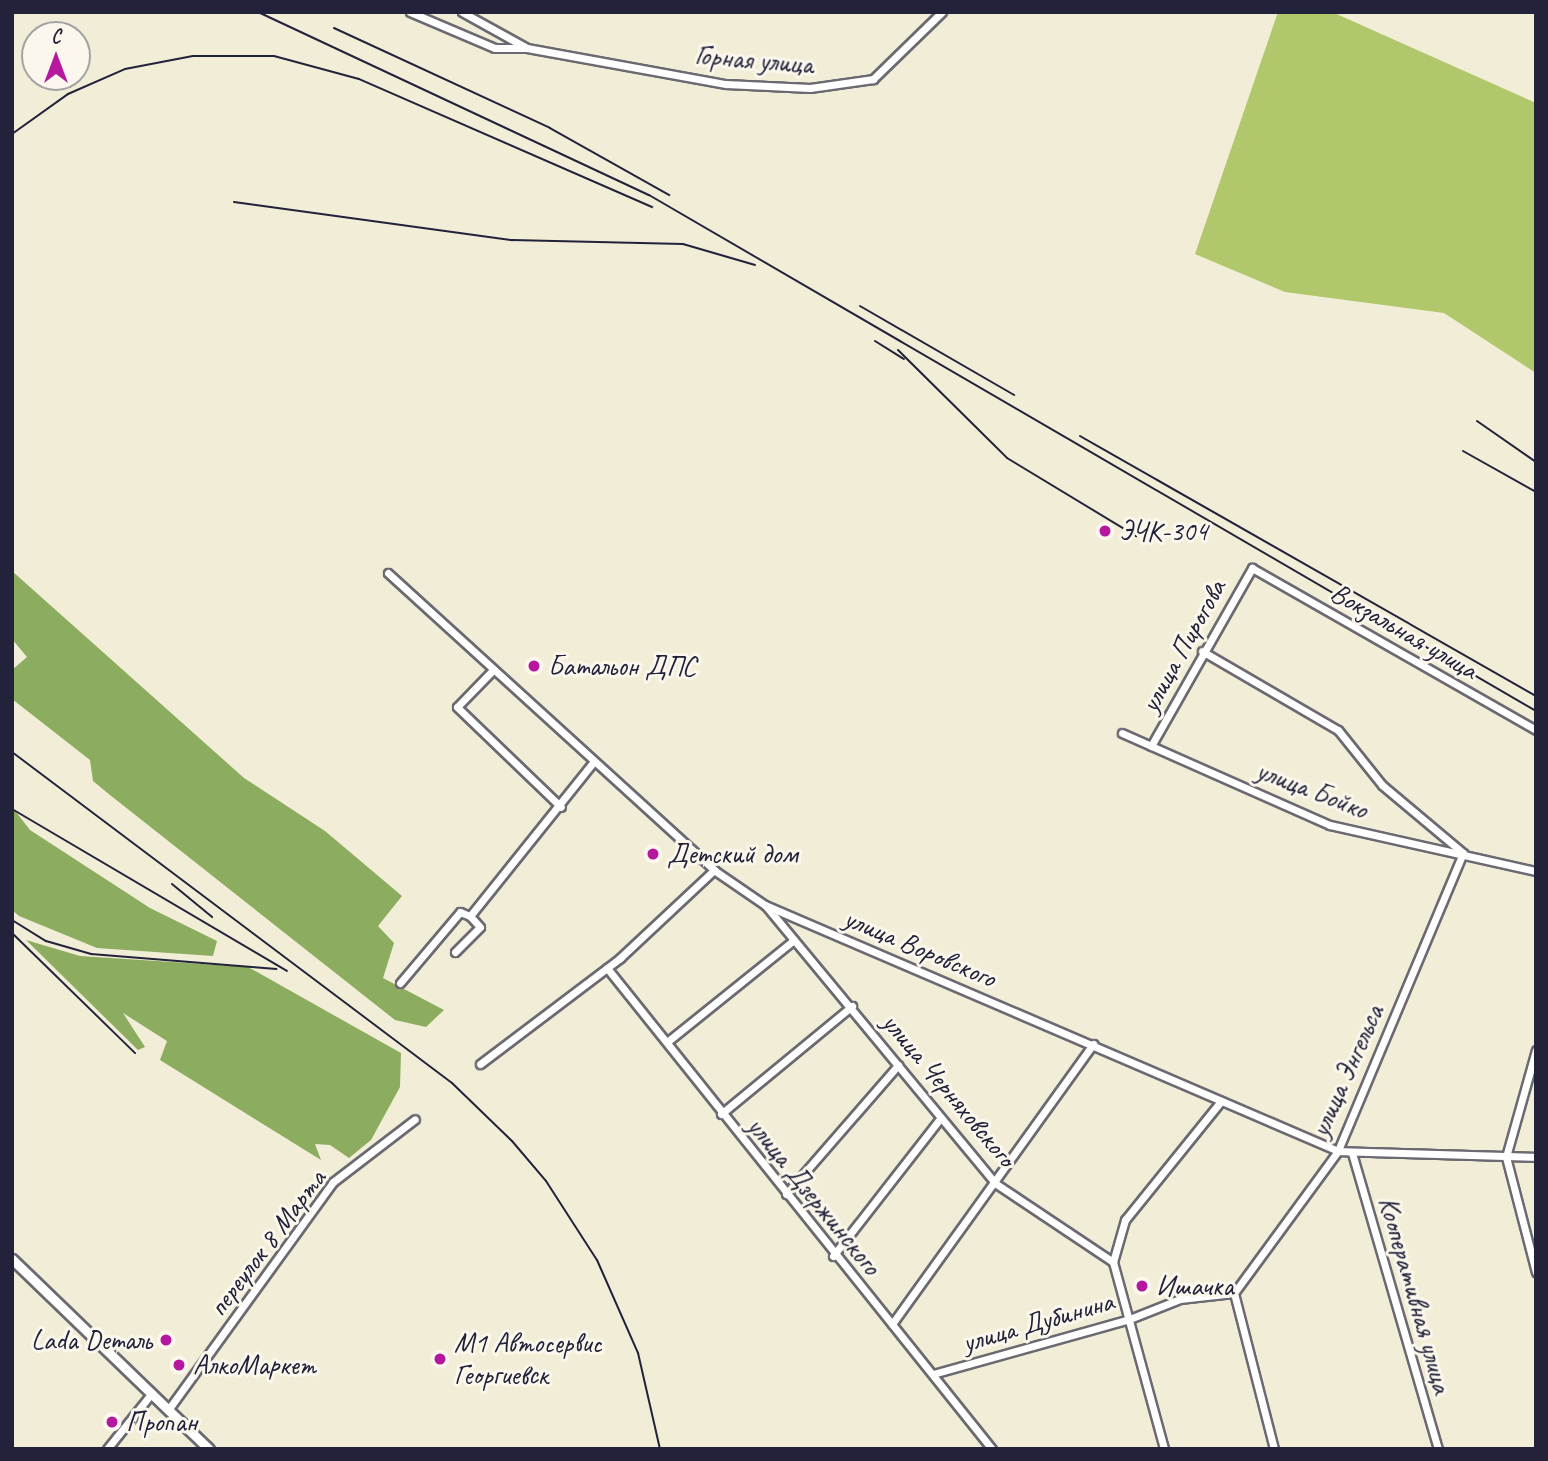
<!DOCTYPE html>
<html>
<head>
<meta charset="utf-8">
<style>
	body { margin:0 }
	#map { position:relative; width:1548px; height:1461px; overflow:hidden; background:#f2edd6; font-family:Caveat,sans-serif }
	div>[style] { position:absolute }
	.green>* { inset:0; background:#b1c76b }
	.forest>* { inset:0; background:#8cac5f }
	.roads { filter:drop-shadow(2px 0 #6b6971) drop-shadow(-2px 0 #6b6971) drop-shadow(0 2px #6b6971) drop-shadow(0 -2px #6b6971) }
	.minor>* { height:7px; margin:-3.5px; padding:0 3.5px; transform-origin:3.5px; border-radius:3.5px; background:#fff }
	.major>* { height:9px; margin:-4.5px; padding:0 4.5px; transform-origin:4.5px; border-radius:4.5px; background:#fff }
	.rail>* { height:2px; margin:-1px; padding:0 1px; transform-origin:1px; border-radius:1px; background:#22223b }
	.dots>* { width:19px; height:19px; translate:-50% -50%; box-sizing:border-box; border:4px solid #fbf7ec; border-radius:50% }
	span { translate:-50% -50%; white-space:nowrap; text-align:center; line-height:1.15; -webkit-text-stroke:6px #fbf7ec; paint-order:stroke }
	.street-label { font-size:28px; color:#22223b }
	.poi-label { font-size:28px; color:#22223b }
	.left { translate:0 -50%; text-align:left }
	.right { translate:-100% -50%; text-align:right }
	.frame { position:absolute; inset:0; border:14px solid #22223b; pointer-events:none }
	.north { position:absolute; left:21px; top:21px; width:70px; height:70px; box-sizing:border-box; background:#fbf7ec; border:2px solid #a4a2a5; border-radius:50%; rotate:0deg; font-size:19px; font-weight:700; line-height:28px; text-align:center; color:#22223b }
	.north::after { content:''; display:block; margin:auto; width:24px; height:32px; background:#b5179e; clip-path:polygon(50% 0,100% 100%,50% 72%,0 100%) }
</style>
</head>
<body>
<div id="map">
	<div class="green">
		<div style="clip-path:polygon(1278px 12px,1332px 12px,1536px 103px,1536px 373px,1444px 313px,1285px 292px,1195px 254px)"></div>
	</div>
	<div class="forest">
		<div style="clip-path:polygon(12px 571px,244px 778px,325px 831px,402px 896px,378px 926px,394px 943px,383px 978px,444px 1010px,426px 1027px,395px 1020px,110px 795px,93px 781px,90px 760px,12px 699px,12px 670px,27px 657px,12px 639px)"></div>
		<div style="clip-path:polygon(12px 807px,30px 830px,150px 908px,217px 941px,213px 956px,97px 948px,19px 916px,12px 910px)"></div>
		<div style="clip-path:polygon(26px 940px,80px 956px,248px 967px,401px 1053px,400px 1087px,371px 1140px,349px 1158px,330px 1145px,315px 1144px,321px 1160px,160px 1060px,167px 1041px,123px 1013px,145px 1047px,138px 1050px)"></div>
	</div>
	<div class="roads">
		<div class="minor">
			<div style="left:410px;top:12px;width:92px;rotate:23deg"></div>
			<div style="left:495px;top:48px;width:29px"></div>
			<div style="left:462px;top:12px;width:74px;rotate:29deg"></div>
			<div style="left:527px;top:48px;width:202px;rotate:10.3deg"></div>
			<div style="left:726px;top:84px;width:84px;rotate:2.7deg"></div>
			<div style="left:810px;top:88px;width:64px;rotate:-8.1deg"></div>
			<div style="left:873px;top:79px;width:96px;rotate:-44.2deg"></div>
			<div style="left:388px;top:573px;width:441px;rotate:42.3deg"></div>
			<div style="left:714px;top:870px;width:62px;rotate:34.5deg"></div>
			<div style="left:765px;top:905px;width:624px;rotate:23.23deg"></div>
			<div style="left:1338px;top:1151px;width:198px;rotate:1.7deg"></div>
			<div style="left:1202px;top:651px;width:157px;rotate:30.2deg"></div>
			<div style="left:1338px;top:730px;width:70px;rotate:51.3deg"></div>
			<div style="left:1382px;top:785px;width:106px;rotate:40deg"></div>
			<div style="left:1463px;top:853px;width:323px;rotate:112.8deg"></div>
			<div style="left:1338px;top:1151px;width:176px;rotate:126.2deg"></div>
			<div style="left:1234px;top:1293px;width:161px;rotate:75.6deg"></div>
			<div style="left:492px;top:671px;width:50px;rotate:134.2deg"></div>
			<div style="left:457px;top:707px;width:144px;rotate:43.9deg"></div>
			<div style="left:1122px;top:733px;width:227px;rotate:23.9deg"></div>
			<div style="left:1330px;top:825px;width:211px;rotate:12.6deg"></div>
			<div style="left:1151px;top:746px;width:205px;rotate:-60.4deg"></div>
			<div style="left:1252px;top:568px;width:327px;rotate:29.7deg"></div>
			<div style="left:766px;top:906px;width:359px;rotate:50.4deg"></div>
			<div style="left:995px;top:1183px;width:142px;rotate:33.8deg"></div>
			<div style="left:1113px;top:1262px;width:194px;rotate:74.7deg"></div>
			<div style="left:455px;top:952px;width:35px;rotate:-45deg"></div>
			<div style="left:480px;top:927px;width:15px;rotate:-132deg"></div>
			<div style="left:607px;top:968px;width:616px;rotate:51.33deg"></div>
			<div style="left:400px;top:983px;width:93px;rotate:-49.8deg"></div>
			<div style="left:460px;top:912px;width:11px;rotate:22deg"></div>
			<div style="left:470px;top:916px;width:198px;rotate:-51.3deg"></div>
			<div style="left:667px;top:1042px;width:163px;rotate:-38.8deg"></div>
			<div style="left:1536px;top:1050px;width:111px;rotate:105.7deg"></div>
			<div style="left:1506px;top:1157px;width:119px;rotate:75.4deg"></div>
			<div style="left:480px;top:1064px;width:176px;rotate:-37.1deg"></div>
			<div style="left:620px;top:958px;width:129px;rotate:-43.1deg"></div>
			<div style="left:721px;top:1114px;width:170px;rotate:-39.5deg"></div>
			<div style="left:1352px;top:1153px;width:308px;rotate:73.8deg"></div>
			<div style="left:786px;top:1194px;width:171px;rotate:-49deg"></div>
			<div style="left:833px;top:1256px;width:172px;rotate:-52.1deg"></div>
			<div style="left:1113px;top:1262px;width:44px;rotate:-74.1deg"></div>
			<div style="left:1125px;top:1220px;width:153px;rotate:-51.1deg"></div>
			<div style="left:892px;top:1324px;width:345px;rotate:-54.3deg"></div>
			<div style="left:933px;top:1374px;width:201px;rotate:-15.6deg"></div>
			<div style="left:1127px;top:1320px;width:57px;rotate:-21.6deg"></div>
			<div style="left:1180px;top:1299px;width:54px;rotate:-6.3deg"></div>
			<div style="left:168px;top:1410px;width:281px;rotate:-54.1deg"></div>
			<div style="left:333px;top:1182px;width:103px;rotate:-37.5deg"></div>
			<div style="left:107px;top:1449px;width:70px;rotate:-51.3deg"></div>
		</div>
		<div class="major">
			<div style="left:12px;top:1259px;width:274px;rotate:44deg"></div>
		</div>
	</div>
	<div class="rail">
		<div style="left:258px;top:12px;width:432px;rotate:25.1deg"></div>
		<div style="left:649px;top:195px;width:1026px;rotate:30.19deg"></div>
		<div style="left:334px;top:28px;width:238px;rotate:24.8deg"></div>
		<div style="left:550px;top:128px;width:137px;rotate:29.4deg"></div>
		<div style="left:12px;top:134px;width:69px;rotate:-35.5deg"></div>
		<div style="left:68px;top:94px;width:62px;rotate:-23.7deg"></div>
		<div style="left:125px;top:69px;width:69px;rotate:-10.8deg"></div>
		<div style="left:193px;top:56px;width:81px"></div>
		<div style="left:274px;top:56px;width:88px;rotate:15.1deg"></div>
		<div style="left:359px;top:79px;width:320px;rotate:23.6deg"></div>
		<div style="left:234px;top:202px;width:281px;rotate:7.8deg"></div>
		<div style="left:512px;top:240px;width:171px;rotate:1.3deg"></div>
		<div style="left:683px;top:244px;width:75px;rotate:16.3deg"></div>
		<div style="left:860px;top:306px;width:178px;rotate:30deg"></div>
		<div style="left:875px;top:341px;width:34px;rotate:32deg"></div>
		<div style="left:898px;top:350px;width:153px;rotate:44.7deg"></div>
		<div style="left:1007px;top:458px;width:151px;rotate:31.2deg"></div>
		<div style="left:1477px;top:421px;width:72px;rotate:34.8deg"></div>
		<div style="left:1080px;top:436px;width:525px;rotate:29.69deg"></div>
		<div style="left:1463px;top:451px;width:84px;rotate:29.3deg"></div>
		<div style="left:12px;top:752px;width:551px;rotate:36.95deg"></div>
		<div style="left:452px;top:1083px;width:83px;rotate:44deg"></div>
		<div style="left:512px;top:1141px;width:52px;rotate:49.6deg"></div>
		<div style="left:546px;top:1181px;width:94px;rotate:57.2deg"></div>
		<div style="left:597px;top:1260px;width:102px;rotate:66.2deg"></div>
		<div style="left:638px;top:1353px;width:98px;rotate:77.1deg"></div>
		<div style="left:12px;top:809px;width:319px;rotate:30.5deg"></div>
		<div style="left:172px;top:884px;width:52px;rotate:39.5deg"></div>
		<div style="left:12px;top:920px;width:40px;rotate:32deg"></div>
		<div style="left:46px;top:941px;width:47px;rotate:16.1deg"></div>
		<div style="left:91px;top:954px;width:186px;rotate:4.6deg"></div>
		<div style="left:12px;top:933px;width:172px;rotate:44.3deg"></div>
	</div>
	<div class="dots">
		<div style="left:1105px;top:531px;background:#b5179e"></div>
		<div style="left:534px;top:666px;background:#b5179e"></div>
		<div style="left:653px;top:854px;background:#b5179e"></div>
		<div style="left:1142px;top:1286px;background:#b5179e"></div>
		<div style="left:166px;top:1340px;background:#b5179e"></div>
		<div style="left:440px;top:1359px;background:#b5179e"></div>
		<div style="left:179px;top:1365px;background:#b5179e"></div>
		<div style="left:112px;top:1422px;background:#b5179e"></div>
	</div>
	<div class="street-label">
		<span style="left:754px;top:60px;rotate:5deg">Горная улица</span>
		<span style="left:1404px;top:631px;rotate:30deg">Вокзальная улица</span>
		<span style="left:1183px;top:646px;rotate:-61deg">улица Пирогова</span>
		<span style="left:1312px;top:790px;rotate:21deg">улица Бойко</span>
		<span style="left:920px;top:948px;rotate:23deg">улица Воровского</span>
		<span style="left:1347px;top:1071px;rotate:-66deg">улица Энгельса</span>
		<span style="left:949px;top:1090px;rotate:50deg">улица Черняховского</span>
		<span style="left:814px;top:1196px;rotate:51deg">улица Дзержинского</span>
		<span style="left:267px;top:1243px;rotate:-53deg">переулок 8 Марта</span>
		<span style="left:1415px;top:1295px;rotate:74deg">Кооперативная улица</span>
		<span style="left:1038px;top:1322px;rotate:-16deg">улица Дубинина</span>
	</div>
	<div class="poi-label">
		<span class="left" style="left:1119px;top:531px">ЭЧК-304</span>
		<span class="left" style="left:548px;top:666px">Батальон ДПС</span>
		<span class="left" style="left:667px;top:854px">Детский дом</span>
		<span class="left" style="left:1156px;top:1286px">Ишачка</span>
		<span class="right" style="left:152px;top:1340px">Lada Dеталь</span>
		<span class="left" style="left:454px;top:1359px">М1 Автосервис<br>Георгиевск</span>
		<span class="left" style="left:193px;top:1365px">АлкоМаркет</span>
		<span class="left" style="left:126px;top:1422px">Пропан</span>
	</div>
	<div class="frame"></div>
	<div class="north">С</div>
</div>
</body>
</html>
